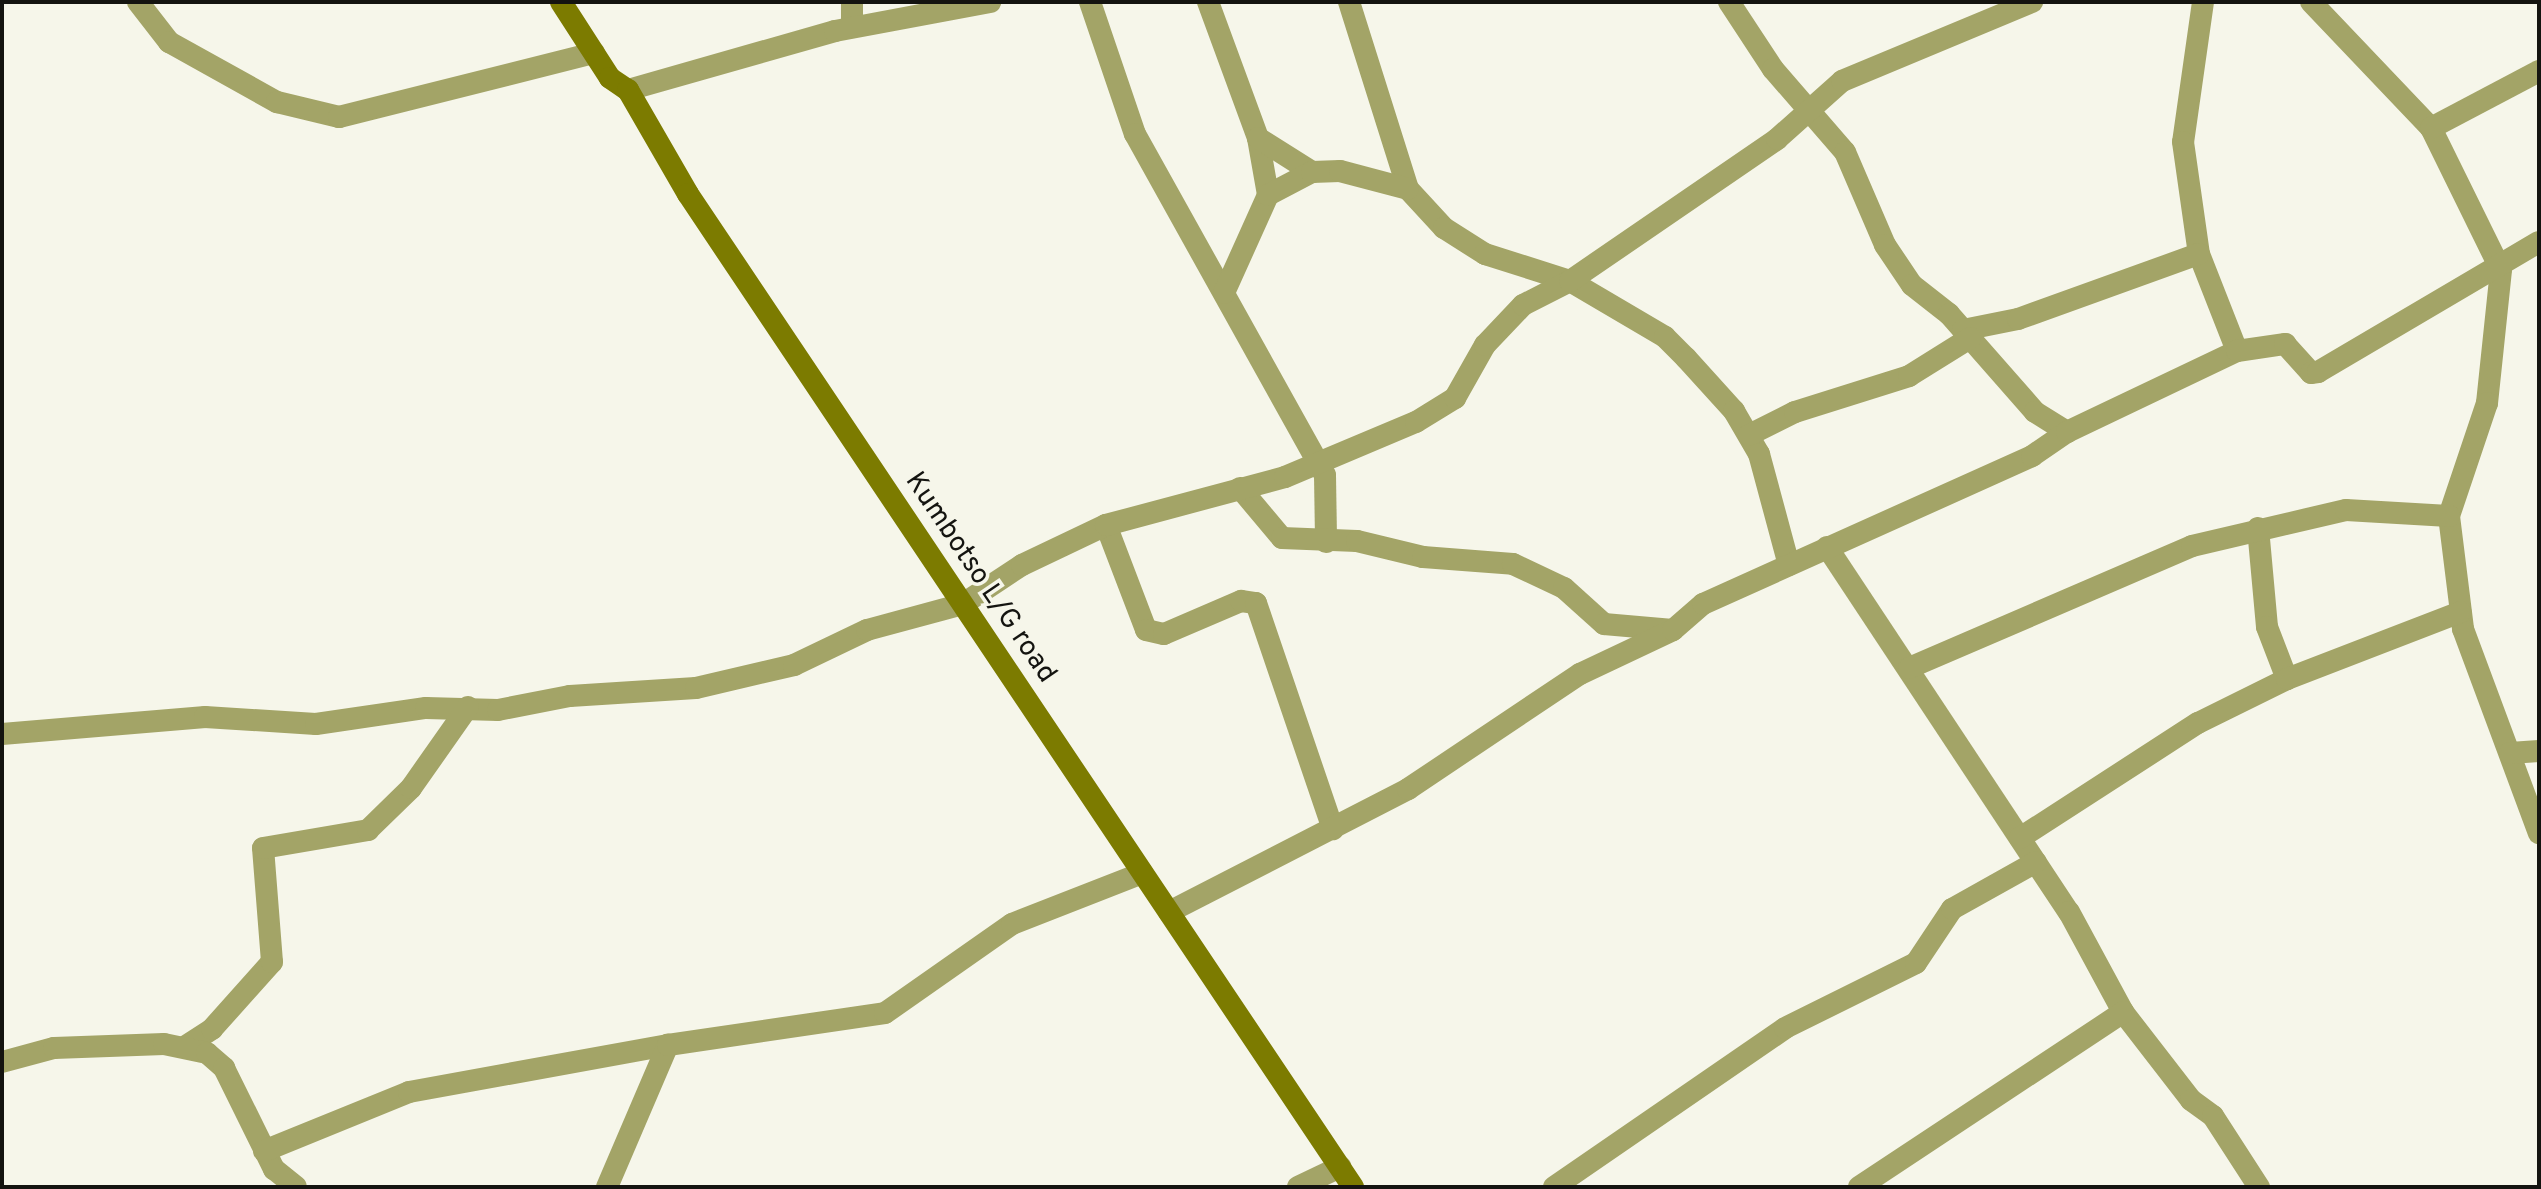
<!DOCTYPE html>
<html>
<head>
<meta charset="utf-8">
<style>
	body { margin:0 }
	#map { position:relative; width:2541px; height:1189px; overflow:hidden; background:#f6f6ea; font-family:Overpass,sans-serif }
	div>[style] { position:absolute }
	.minor>* { height:22px; margin:-11px; padding:0 11px; transform-origin:11px; border-radius:11px; background:#a3a467 }
	.secondary>* { height:22px; margin:-11px; padding:0 11px; transform-origin:11px; border-radius:11px; background:#7c7b00 }
	span { translate:-50% -50%; white-space:nowrap; text-align:center; line-height:1.15; -webkit-text-stroke:7px #f6f6ea; paint-order:stroke }
	.street-label { font-size:28px; color:#141410 }
	.frame { position:absolute; inset:0; border:4px solid #141410; pointer-events:none }
</style>
</head>
<body>
<div id="map">
	<div class="minor">
		<div style="left:138px;top:2px;width:51px;rotate:52.2deg"></div>
		<div style="left:169px;top:42px;width:124px;rotate:29.1deg"></div>
		<div style="left:277px;top:102px;width:64px;rotate:13.6deg"></div>
		<div style="left:339px;top:117px;width:263px;rotate:-14.1deg"></div>
		<div style="left:852px;top:2px;width:25px;rotate:90deg"></div>
		<div style="left:1090px;top:2px;width:139px;rotate:71.2deg"></div>
		<div style="left:1135px;top:134px;width:390px;rotate:60.9deg"></div>
		<div style="left:1325px;top:475px;width:67px;rotate:89.1deg"></div>
		<div style="left:1208px;top:2px;width:145px;rotate:69.8deg"></div>
		<div style="left:1258px;top:138px;width:58px;rotate:80deg"></div>
		<div style="left:1268px;top:195px;width:107px;rotate:114.2deg"></div>
		<div style="left:1349px;top:2px;width:196px;rotate:72.5deg"></div>
		<div style="left:1408px;top:189px;width:53px;rotate:47.3deg"></div>
		<div style="left:1444px;top:228px;width:49px;rotate:32.4deg"></div>
		<div style="left:1485px;top:254px;width:89px;rotate:17.6deg"></div>
		<div style="left:1570px;top:281px;width:110px;rotate:30.5deg"></div>
		<div style="left:1665px;top:337px;width:30px;rotate:45deg"></div>
		<div style="left:1686px;top:358px;width:72px;rotate:47.8deg"></div>
		<div style="left:1734px;top:411px;width:50px;rotate:59.8deg"></div>
		<div style="left:1759px;top:454px;width:115px;rotate:74.9deg"></div>
		<div style="left:1729px;top:2px;width:80px;rotate:56.7deg"></div>
		<div style="left:1773px;top:69px;width:110px;rotate:49.1deg"></div>
		<div style="left:1845px;top:152px;width:101px;rotate:66.7deg"></div>
		<div style="left:1885px;top:245px;width:48px;rotate:56deg"></div>
		<div style="left:1912px;top:285px;width:47px;rotate:38.1deg"></div>
		<div style="left:1949px;top:314px;width:130px;rotate:48.7deg"></div>
		<div style="left:2035px;top:412px;width:38px;rotate:32deg"></div>
		<div style="left:2203px;top:2px;width:141px;rotate:98.1deg"></div>
		<div style="left:2183px;top:142px;width:113px;rotate:81.9deg"></div>
		<div style="left:2199px;top:254px;width:104px;rotate:68.6deg"></div>
		<div style="left:2311px;top:2px;width:174px;rotate:46.4deg"></div>
		<div style="left:2431px;top:128px;width:158px;rotate:63.8deg"></div>
		<div style="left:628px;top:90px;width:215px;rotate:-15.9deg"></div>
		<div style="left:835px;top:31px;width:158px;rotate:-10.6deg"></div>
		<div style="left:2431px;top:128px;width:122px;rotate:-27.8deg"></div>
		<div style="left:1258px;top:138px;width:64px;rotate:32.2deg"></div>
		<div style="left:1268px;top:195px;width:50px;rotate:-27.6deg"></div>
		<div style="left:1312px;top:172px;width:28px;rotate:-2deg"></div>
		<div style="left:1340px;top:171px;width:70px;rotate:14.8deg"></div>
		<div style="left:2501px;top:270px;width:134px;rotate:96deg"></div>
		<div style="left:2487px;top:403px;width:119px;rotate:108.6deg"></div>
		<div style="left:2449px;top:516px;width:114px;rotate:82.9deg"></div>
		<div style="left:2463px;top:629px;width:218px;rotate:69.6deg"></div>
		<div style="left:1963px;top:330px;width:56px;rotate:-11.3deg"></div>
		<div style="left:2018px;top:319px;width:192px;rotate:-19.8deg"></div>
		<div style="left:1749px;top:435px;width:51px;rotate:-26.6deg"></div>
		<div style="left:1795px;top:412px;width:120px;rotate:-17.5deg"></div>
		<div style="left:1909px;top:376px;width:72px;rotate:-31.9deg"></div>
		<div style="left:1240px;top:488px;width:65px;rotate:50deg"></div>
		<div style="left:1282px;top:538px;width:75px;rotate:2.3deg"></div>
		<div style="left:1357px;top:541px;width:68px;rotate:13.6deg"></div>
		<div style="left:1423px;top:557px;width:90px;rotate:4.4deg"></div>
		<div style="left:1513px;top:564px;width:56px;rotate:25.2deg"></div>
		<div style="left:1564px;top:588px;width:54px;rotate:42deg"></div>
		<div style="left:1604px;top:624px;width:69px;rotate:5deg"></div>
		<div style="left:1106px;top:525px;width:112px;rotate:69.1deg"></div>
		<div style="left:1146px;top:630px;width:18px;rotate:13deg"></div>
		<div style="left:1164px;top:634px;width:84px;rotate:-23.2deg"></div>
		<div style="left:1241px;top:601px;width:15px;rotate:8deg"></div>
		<div style="left:1256px;top:603px;width:239px;rotate:71.2deg"></div>
		<div style="left:2258px;top:528px;width:99px;rotate:84.8deg"></div>
		<div style="left:2267px;top:627px;width:56px;rotate:69deg"></div>
		<div style="left:1827px;top:547px;width:438px;rotate:56.5deg"></div>
		<div style="left:2069px;top:912px;width:114px;rotate:61.6deg"></div>
		<div style="left:2123px;top:1012px;width:111px;rotate:52.3deg"></div>
		<div style="left:2191px;top:1100px;width:27px;rotate:36deg"></div>
		<div style="left:2213px;top:1116px;width:85px;rotate:57.1deg"></div>
		<div style="left:1909px;top:668px;width:308px;rotate:-23.3deg"></div>
		<div style="left:2192px;top:546px;width:158px;rotate:-13.2deg"></div>
		<div style="left:2346px;top:510px;width:103px;rotate:3.3deg"></div>
		<div style="left:2px;top:734px;width:204px;rotate:-4.8deg"></div>
		<div style="left:205px;top:717px;width:111px;rotate:3.6deg"></div>
		<div style="left:316px;top:724px;width:111px;rotate:-8.3deg"></div>
		<div style="left:426px;top:708px;width:72px;rotate:1.6deg"></div>
		<div style="left:498px;top:710px;width:73px;rotate:-11deg"></div>
		<div style="left:570px;top:696px;width:126px;rotate:-3.6deg"></div>
		<div style="left:696px;top:688px;width:101px;rotate:-13.2deg"></div>
		<div style="left:794px;top:665px;width:81px;rotate:-25.6deg"></div>
		<div style="left:867px;top:630px;width:99px;rotate:-15.2deg"></div>
		<div style="left:963px;top:604px;width:71px;rotate:-33.5deg"></div>
		<div style="left:1022px;top:565px;width:93px;rotate:-25.5deg"></div>
		<div style="left:1106px;top:525px;width:185px;rotate:-15deg"></div>
		<div style="left:1285px;top:477px;width:142px;rotate:-22.8deg"></div>
		<div style="left:1416px;top:422px;width:46px;rotate:-31.6deg"></div>
		<div style="left:1455px;top:398px;width:61px;rotate:-60.5deg"></div>
		<div style="left:1485px;top:345px;width:55px;rotate:-46.5deg"></div>
		<div style="left:1523px;top:305px;width:53px;rotate:-27.1deg"></div>
		<div style="left:1570px;top:281px;width:251px;rotate:-34.4deg"></div>
		<div style="left:1777px;top:139px;width:87px;rotate:-41.7deg"></div>
		<div style="left:1842px;top:81px;width:206px;rotate:-22.6deg"></div>
		<div style="left:2510px;top:753px;width:29px;rotate:-4deg"></div>
		<div style="left:2020px;top:838px;width:212px;rotate:-32.9deg"></div>
		<div style="left:2198px;top:723px;width:99px;rotate:-26.3deg"></div>
		<div style="left:2287px;top:679px;width:186px;rotate:-21.1deg"></div>
		<div style="left:1169px;top:912px;width:269px;rotate:-27.2deg"></div>
		<div style="left:1408px;top:789px;width:207px;rotate:-33.8deg"></div>
		<div style="left:1580px;top:674px;width:103px;rotate:-25.3deg"></div>
		<div style="left:1673px;top:630px;width:40px;rotate:-41deg"></div>
		<div style="left:1703px;top:604px;width:361px;rotate:-24.2deg"></div>
		<div style="left:2032px;top:456px;width:42px;rotate:-34.4deg"></div>
		<div style="left:2067px;top:432px;width:188px;rotate:-25.5deg"></div>
		<div style="left:2237px;top:351px;width:49px;rotate:-8.3deg"></div>
		<div style="left:2285px;top:344px;width:39px;rotate:48deg"></div>
		<div style="left:2311px;top:373px;width:7px;rotate:-8deg"></div>
		<div style="left:2318px;top:372px;width:256px;rotate:-30.5deg"></div>
		<div style="left:186px;top:1046px;width:31px;rotate:-33deg"></div>
		<div style="left:212px;top:1029px;width:90px;rotate:-48.2deg"></div>
		<div style="left:272px;top:962px;width:114px;rotate:-94.5deg"></div>
		<div style="left:263px;top:848px;width:107px;rotate:-9.7deg"></div>
		<div style="left:368px;top:830px;width:60px;rotate:-44.3deg"></div>
		<div style="left:411px;top:788px;width:99px;rotate:-54.9deg"></div>
		<div style="left:2px;top:1062px;width:54px;rotate:-15.1deg"></div>
		<div style="left:54px;top:1048px;width:110px;rotate:-2.1deg"></div>
		<div style="left:164px;top:1044px;width:44px;rotate:11.8deg"></div>
		<div style="left:207px;top:1053px;width:23px;rotate:41deg"></div>
		<div style="left:224px;top:1068px;width:113px;rotate:63.7deg"></div>
		<div style="left:274px;top:1169px;width:28px;rotate:39deg"></div>
		<div style="left:264px;top:1151px;width:157px;rotate:-22.1deg"></div>
		<div style="left:409px;top:1092px;width:263px;rotate:-10.3deg"></div>
		<div style="left:607px;top:1187px;width:155px;rotate:-66.8deg"></div>
		<div style="left:668px;top:1045px;width:219px;rotate:-8.4deg"></div>
		<div style="left:885px;top:1013px;width:155px;rotate:-35deg"></div>
		<div style="left:1012px;top:924px;width:140px;rotate:-21.4deg"></div>
		<div style="left:1298px;top:1187px;width:47px;rotate:-25.5deg"></div>
		<div style="left:1554px;top:1187px;width:280px;rotate:-34.5deg"></div>
		<div style="left:1785px;top:1028px;width:146px;rotate:-26.4deg"></div>
		<div style="left:1916px;top:963px;width:65px;rotate:-56.3deg"></div>
		<div style="left:1952px;top:909px;width:96px;rotate:-29.2deg"></div>
		<div style="left:1859px;top:1187px;width:317px;rotate:-33.5deg"></div>
	</div>
	<div class="secondary">
		<div style="left:561px;top:2px;width:90px;rotate:57.2deg"></div>
		<div style="left:610px;top:78px;width:22px;rotate:34deg"></div>
		<div style="left:628px;top:90px;width:120px;rotate:60deg"></div>
		<div style="left:688px;top:194px;width:1195px;rotate:56.19deg"></div>
	</div>
	<div class="street-label">
		<span style="left:980px;top:578px;rotate:56deg">Kumbotso L/G road</span>
	</div>
	<div class="frame"></div>
</div>
</body>
</html>
